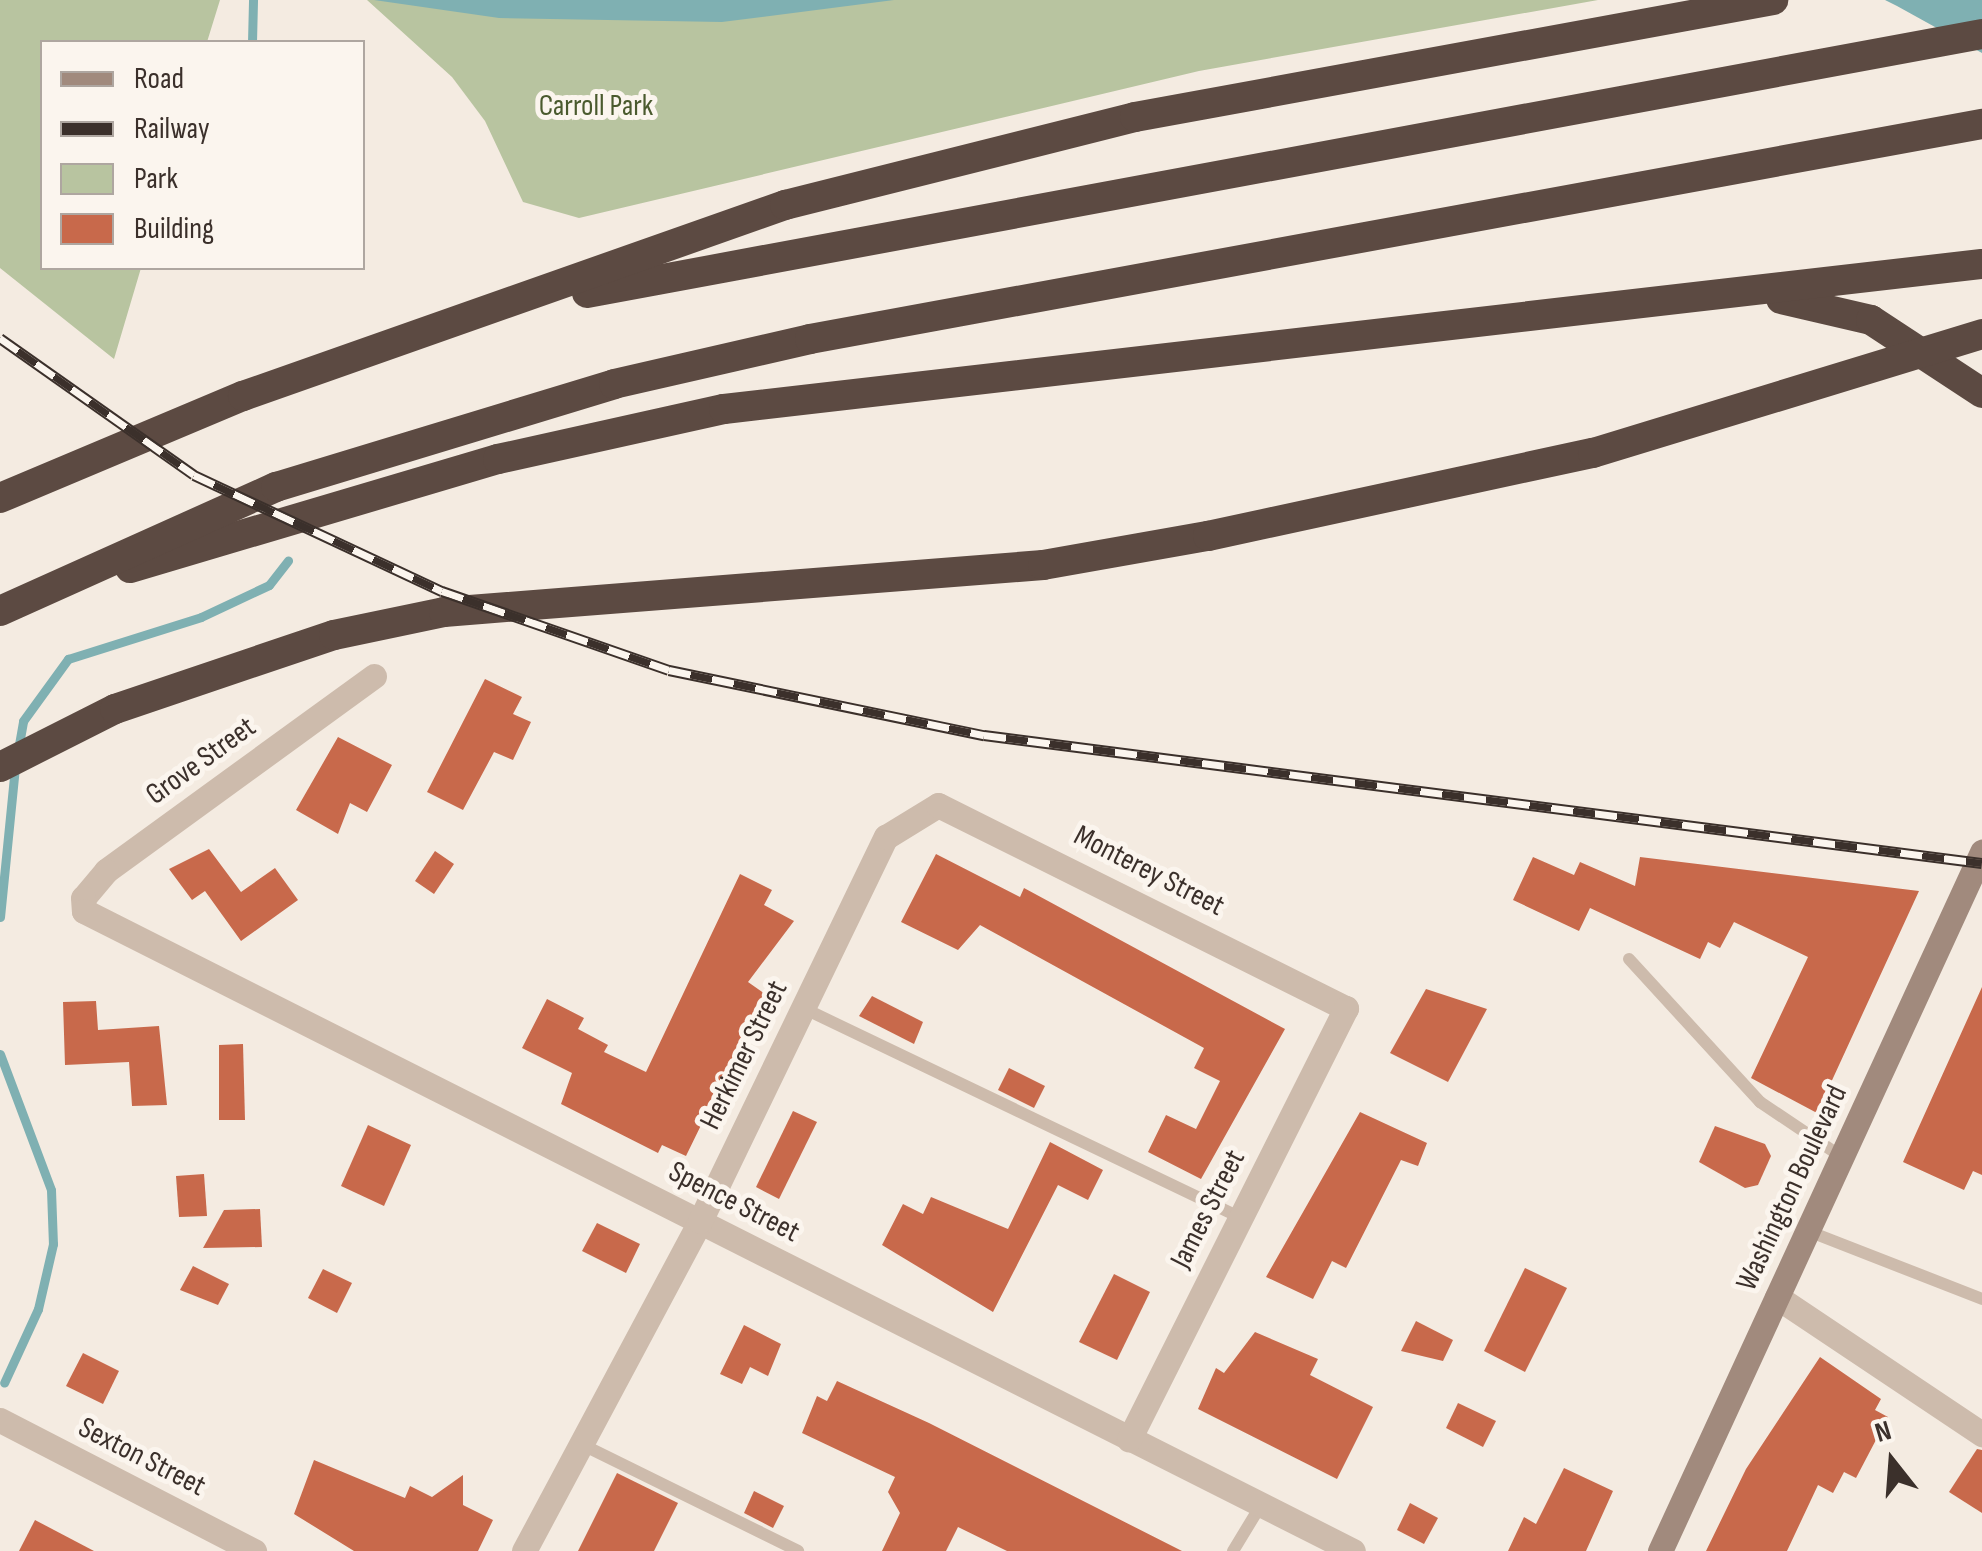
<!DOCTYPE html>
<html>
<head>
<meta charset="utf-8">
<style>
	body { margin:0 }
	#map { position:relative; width:1982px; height:1551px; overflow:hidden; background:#f4ebe1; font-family:"Sofia Sans Condensed",sans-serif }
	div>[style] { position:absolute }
	.green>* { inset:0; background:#b8c4a0 }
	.water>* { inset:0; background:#7fb0b2 }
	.stream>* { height:9px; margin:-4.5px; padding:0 4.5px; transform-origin:4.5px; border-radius:4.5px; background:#7fb0b2 }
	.building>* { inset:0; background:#c8694b }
	.lane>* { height:12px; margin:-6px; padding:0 6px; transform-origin:6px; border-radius:6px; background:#cdbbac }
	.street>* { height:25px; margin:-12.5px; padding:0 12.5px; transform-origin:12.5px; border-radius:12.5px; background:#cdbbac }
	.secondary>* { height:25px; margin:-12.5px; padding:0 12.5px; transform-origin:12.5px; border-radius:12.5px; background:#a18a7d }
	.highway>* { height:30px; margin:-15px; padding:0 15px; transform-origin:15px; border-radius:15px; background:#5c4a42 }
	.rail>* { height:11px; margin-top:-5.5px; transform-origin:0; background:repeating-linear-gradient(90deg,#fbf5ee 0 22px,#3b302b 0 44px); box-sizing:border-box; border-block:2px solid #3b302b }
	span { translate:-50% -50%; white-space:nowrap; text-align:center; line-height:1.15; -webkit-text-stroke:10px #fbf5ee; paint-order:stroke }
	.park-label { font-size:30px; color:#4a5a2e }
	.street-label { font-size:30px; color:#3b302b }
	.legend { position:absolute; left:40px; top:40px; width:325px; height:230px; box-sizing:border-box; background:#fbf5ee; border:2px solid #aea6a0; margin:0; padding:12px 18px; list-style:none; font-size:30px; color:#3b302b }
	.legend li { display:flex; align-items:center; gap:20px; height:50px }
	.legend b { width:50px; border:2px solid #aea6a0 }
	.north { position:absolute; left:1842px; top:1411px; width:100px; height:100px; -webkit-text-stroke:8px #fbf5ee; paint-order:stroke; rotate:343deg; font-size:28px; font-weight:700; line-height:40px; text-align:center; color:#3b302b }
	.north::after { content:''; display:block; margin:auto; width:35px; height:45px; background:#3b302b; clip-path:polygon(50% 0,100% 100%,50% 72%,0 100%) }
</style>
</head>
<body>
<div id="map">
	<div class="green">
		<div style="clip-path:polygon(0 0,220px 0,207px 42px,42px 42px,42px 268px,141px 268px,114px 359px,0 268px)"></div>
		<div style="clip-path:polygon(367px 0,1598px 0,1199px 71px,579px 218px,523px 202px,485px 121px,452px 77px)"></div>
	</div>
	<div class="water">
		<div style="clip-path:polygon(374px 0,894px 0,722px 22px,499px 18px)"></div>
		<div style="clip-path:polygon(1885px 0,1982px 0,1982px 53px,1897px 6px)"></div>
	</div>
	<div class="stream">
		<div style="left:252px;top:42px;width:42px;rotate:-88.6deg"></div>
		<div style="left:18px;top:750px;width:29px;rotate:-80deg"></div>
		<div style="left:23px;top:721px;width:77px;rotate:-54deg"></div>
		<div style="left:68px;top:659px;width:139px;rotate:-17.5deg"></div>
		<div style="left:201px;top:617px;width:75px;rotate:-25.2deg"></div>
		<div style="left:269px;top:585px;width:31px;rotate:-52deg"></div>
		<div style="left:0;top:917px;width:152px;rotate:-84.3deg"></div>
		<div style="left:0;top:1054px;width:145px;rotate:69.4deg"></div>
		<div style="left:51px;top:1190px;width:54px;rotate:87.9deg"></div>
		<div style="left:53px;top:1244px;width:67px;rotate:103deg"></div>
		<div style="left:38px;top:1309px;width:81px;rotate:114.7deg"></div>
	</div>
	<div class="building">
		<div style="clip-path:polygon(485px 679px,522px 697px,513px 714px,531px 722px,513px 760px,494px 752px,463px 810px,427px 792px)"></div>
		<div style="clip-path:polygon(338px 737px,392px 765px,367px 812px,350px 803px,338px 834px,296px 810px)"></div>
		<div style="clip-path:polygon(209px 849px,241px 892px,275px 868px,298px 900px,241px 941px,205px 891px,192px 900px,169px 869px)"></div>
		<div style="clip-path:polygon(435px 851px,454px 864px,434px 894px,415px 881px)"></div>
		<div style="clip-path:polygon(936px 854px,1020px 897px,1024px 888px,1285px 1029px,1201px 1179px,1148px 1152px,1166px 1115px,1196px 1129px,1220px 1081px,1194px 1068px,1204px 1048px,980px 925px,958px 950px,901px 922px)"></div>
		<div style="clip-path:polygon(1533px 857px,1574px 875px,1580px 862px,1635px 886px,1640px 857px,1919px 891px,1817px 1113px,1751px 1078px,1808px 957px,1734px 922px,1720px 948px,1708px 942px,1700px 959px,1590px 908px,1579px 931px,1513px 900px)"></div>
		<div style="clip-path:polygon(740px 874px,772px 890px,764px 905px,794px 921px,748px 982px,765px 994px,686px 1156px,662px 1145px,658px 1153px,561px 1104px,572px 1073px,522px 1048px,547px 999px,584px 1018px,578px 1029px,608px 1045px,604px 1052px,646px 1072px)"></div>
		<div style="clip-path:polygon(1982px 987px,1982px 1175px,1973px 1171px,1964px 1190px,1903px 1162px)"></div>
		<div style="clip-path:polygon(1426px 989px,1487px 1009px,1448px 1082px,1390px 1053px)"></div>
		<div style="clip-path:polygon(872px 996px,923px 1022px,914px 1044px,859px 1016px)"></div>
		<div style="clip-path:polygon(96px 1001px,98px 1030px,159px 1026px,167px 1105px,132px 1106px,129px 1062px,65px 1065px,63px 1002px)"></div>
		<div style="clip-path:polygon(243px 1044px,245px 1120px,219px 1120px,219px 1045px)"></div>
		<div style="clip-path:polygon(1009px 1068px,1045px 1086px,1034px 1108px,998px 1090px)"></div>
		<div style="clip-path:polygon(793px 1111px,817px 1122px,779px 1199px,756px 1187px)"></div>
		<div style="clip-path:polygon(1360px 1112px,1427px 1143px,1418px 1166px,1401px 1160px,1346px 1268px,1332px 1261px,1313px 1299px,1266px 1277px)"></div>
		<div style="clip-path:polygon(368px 1125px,411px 1145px,384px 1206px,341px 1186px)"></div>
		<div style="clip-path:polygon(1715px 1126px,1765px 1144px,1771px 1156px,1758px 1185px,1745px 1188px,1699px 1162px)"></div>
		<div style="clip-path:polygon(1050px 1142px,1103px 1170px,1088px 1200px,1058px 1185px,993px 1312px,882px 1245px,903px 1204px,923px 1214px,931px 1197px,1008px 1229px)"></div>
		<div style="clip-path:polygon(204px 1174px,207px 1216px,179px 1217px,176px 1176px)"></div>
		<div style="clip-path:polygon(260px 1209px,262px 1247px,203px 1248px,224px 1210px)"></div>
		<div style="clip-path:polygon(597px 1223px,640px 1244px,626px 1273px,582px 1251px)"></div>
		<div style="clip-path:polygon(193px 1266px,229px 1284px,218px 1305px,180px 1290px)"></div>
		<div style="clip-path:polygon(1525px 1268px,1567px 1288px,1525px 1372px,1484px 1351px)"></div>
		<div style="clip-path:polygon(323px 1269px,352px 1283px,337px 1313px,308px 1298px)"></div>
		<div style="clip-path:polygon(1114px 1274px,1150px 1292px,1117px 1360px,1079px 1342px)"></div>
		<div style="clip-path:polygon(1416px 1321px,1453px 1340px,1443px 1361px,1401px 1351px)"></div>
		<div style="clip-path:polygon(744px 1325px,781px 1344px,768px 1376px,750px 1367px,742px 1384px,720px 1374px)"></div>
		<div style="clip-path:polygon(1255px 1332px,1318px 1359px,1310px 1375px,1373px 1407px,1337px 1479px,1198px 1409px,1216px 1368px,1224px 1373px)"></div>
		<div style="clip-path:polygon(83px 1353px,119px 1371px,103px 1404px,66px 1386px)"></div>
		<div style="clip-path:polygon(1820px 1357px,1881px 1399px,1875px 1410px,1888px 1417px,1856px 1478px,1844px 1472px,1833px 1493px,1818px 1485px,1787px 1551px,1706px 1551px,1746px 1469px)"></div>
		<div style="clip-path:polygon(837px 1381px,929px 1423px,1182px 1551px,1007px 1551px,958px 1527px,946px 1551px,882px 1551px,900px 1513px,888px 1492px,895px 1477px,802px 1433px,817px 1396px,827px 1401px)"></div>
		<div style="clip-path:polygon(1458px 1403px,1496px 1421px,1483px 1447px,1446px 1428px)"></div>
		<div style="clip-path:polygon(1977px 1449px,1982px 1450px,1982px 1513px,1949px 1492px)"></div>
		<div style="clip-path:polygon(314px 1460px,405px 1498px,410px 1486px,432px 1497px,463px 1475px,463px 1505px,493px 1520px,478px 1551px,354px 1551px,294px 1514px)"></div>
		<div style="clip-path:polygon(1564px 1468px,1613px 1491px,1586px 1551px,1508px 1551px,1524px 1517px,1536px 1524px)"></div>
		<div style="clip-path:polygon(617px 1473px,678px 1503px,654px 1551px,578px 1551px)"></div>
		<div style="clip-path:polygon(754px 1491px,784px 1506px,773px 1528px,744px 1513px)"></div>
		<div style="clip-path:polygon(1410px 1503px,1438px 1518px,1424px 1544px,1397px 1530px)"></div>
		<div style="clip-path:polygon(35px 1520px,94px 1551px,19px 1551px)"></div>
	</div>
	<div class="lane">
		<div style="left:1629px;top:959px;width:194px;rotate:47.5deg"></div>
		<div style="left:1760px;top:1102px;width:99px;rotate:33.9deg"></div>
		<div style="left:803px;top:1008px;width:484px;rotate:25.6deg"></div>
		<div style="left:1808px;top:1231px;width:187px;rotate:21.3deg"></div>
		<div style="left:581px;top:1444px;width:242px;rotate:26.2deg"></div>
		<div style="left:1233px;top:1551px;width:54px;rotate:-58.7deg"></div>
	</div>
	<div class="street">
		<div style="left:374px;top:676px;width:331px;rotate:144deg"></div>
		<div style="left:106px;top:871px;width:35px;rotate:130deg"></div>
		<div style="left:83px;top:898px;width:13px;rotate:86deg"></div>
		<div style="left:84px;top:911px;width:1421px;rotate:26.76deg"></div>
		<div style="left:1777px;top:1297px;width:247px;rotate:33.8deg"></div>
		<div style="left:0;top:1420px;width:286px;rotate:27.3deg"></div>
		<div style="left:524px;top:1551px;width:374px;rotate:-61.9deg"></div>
		<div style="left:700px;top:1221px;width:427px;rotate:-64.2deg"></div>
		<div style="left:886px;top:837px;width:61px;rotate:-31.6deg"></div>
		<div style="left:938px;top:805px;width:456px;rotate:26.5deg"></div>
		<div style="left:1346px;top:1008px;width:483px;rotate:116.7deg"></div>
	</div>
	<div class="secondary">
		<div style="left:1660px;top:1551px;width:770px;rotate:-65.27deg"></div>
	</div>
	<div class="highway">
		<div style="left:587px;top:293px;width:1419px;rotate:-10.52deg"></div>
		<div style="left:1781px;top:299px;width:92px;rotate:13.1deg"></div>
		<div style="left:1871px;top:320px;width:133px;rotate:33.3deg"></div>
		<div style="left:0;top:498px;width:264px;rotate:-22.8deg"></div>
		<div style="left:243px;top:396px;width:575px;rotate:-19.41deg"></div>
		<div style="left:785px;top:205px;width:361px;rotate:-14.1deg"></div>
		<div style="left:1135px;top:117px;width:649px;rotate:-10.39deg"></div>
		<div style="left:130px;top:568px;width:384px;rotate:-16.5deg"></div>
		<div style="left:498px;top:459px;width:231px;rotate:-12.5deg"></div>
		<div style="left:724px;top:409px;width:1266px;rotate:-6.58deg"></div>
		<div style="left:0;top:611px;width:303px;rotate:-24.2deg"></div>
		<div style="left:276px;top:487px;width:353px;rotate:-16.9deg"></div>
		<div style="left:614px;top:384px;width:201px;rotate:-12.9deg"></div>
		<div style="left:810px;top:339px;width:1192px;rotate:-10.4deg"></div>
		<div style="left:0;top:767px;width:129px;rotate:-26.8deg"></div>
		<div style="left:115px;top:709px;width:231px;rotate:-18.7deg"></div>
		<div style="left:334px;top:635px;width:112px;rotate:-11.8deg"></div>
		<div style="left:444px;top:612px;width:601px;rotate:-4.49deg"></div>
		<div style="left:1043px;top:565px;width:168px;rotate:-10deg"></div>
		<div style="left:1208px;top:536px;width:394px;rotate:-12.2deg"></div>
		<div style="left:1593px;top:453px;width:407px;rotate:-17deg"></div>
	</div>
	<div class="rail">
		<div style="left:0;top:338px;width:237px;rotate:35.2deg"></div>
		<div style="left:194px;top:475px;width:274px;rotate:25.1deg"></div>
		<div style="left:442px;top:591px;width:240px;rotate:19.2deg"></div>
		<div style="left:669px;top:670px;width:322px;rotate:11.7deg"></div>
		<div style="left:984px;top:735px;width:1006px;rotate:7.31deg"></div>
	</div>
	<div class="park-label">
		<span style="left:596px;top:106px">Carroll Park</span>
	</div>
	<div class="street-label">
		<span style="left:201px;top:761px;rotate:-36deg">Grove Street</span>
		<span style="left:1149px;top:871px;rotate:27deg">Monterey Street</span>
		<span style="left:744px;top:1055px;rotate:-64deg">Herkimer Street</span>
		<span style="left:1792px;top:1188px;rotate:-65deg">Washington Boulevard</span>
		<span style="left:734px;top:1202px;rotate:27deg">Spence Street</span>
		<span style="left:1208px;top:1209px;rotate:-63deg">James Street</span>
		<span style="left:142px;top:1457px;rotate:27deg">Sexton Street</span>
	</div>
	<ul class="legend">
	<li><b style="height:12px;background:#a18a7d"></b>Road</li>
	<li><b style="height:12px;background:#3b302b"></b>Railway</li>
	<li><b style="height:28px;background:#b8c4a0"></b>Park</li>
	<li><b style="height:28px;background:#c8694b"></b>Building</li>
	</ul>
	<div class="north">N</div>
</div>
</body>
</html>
